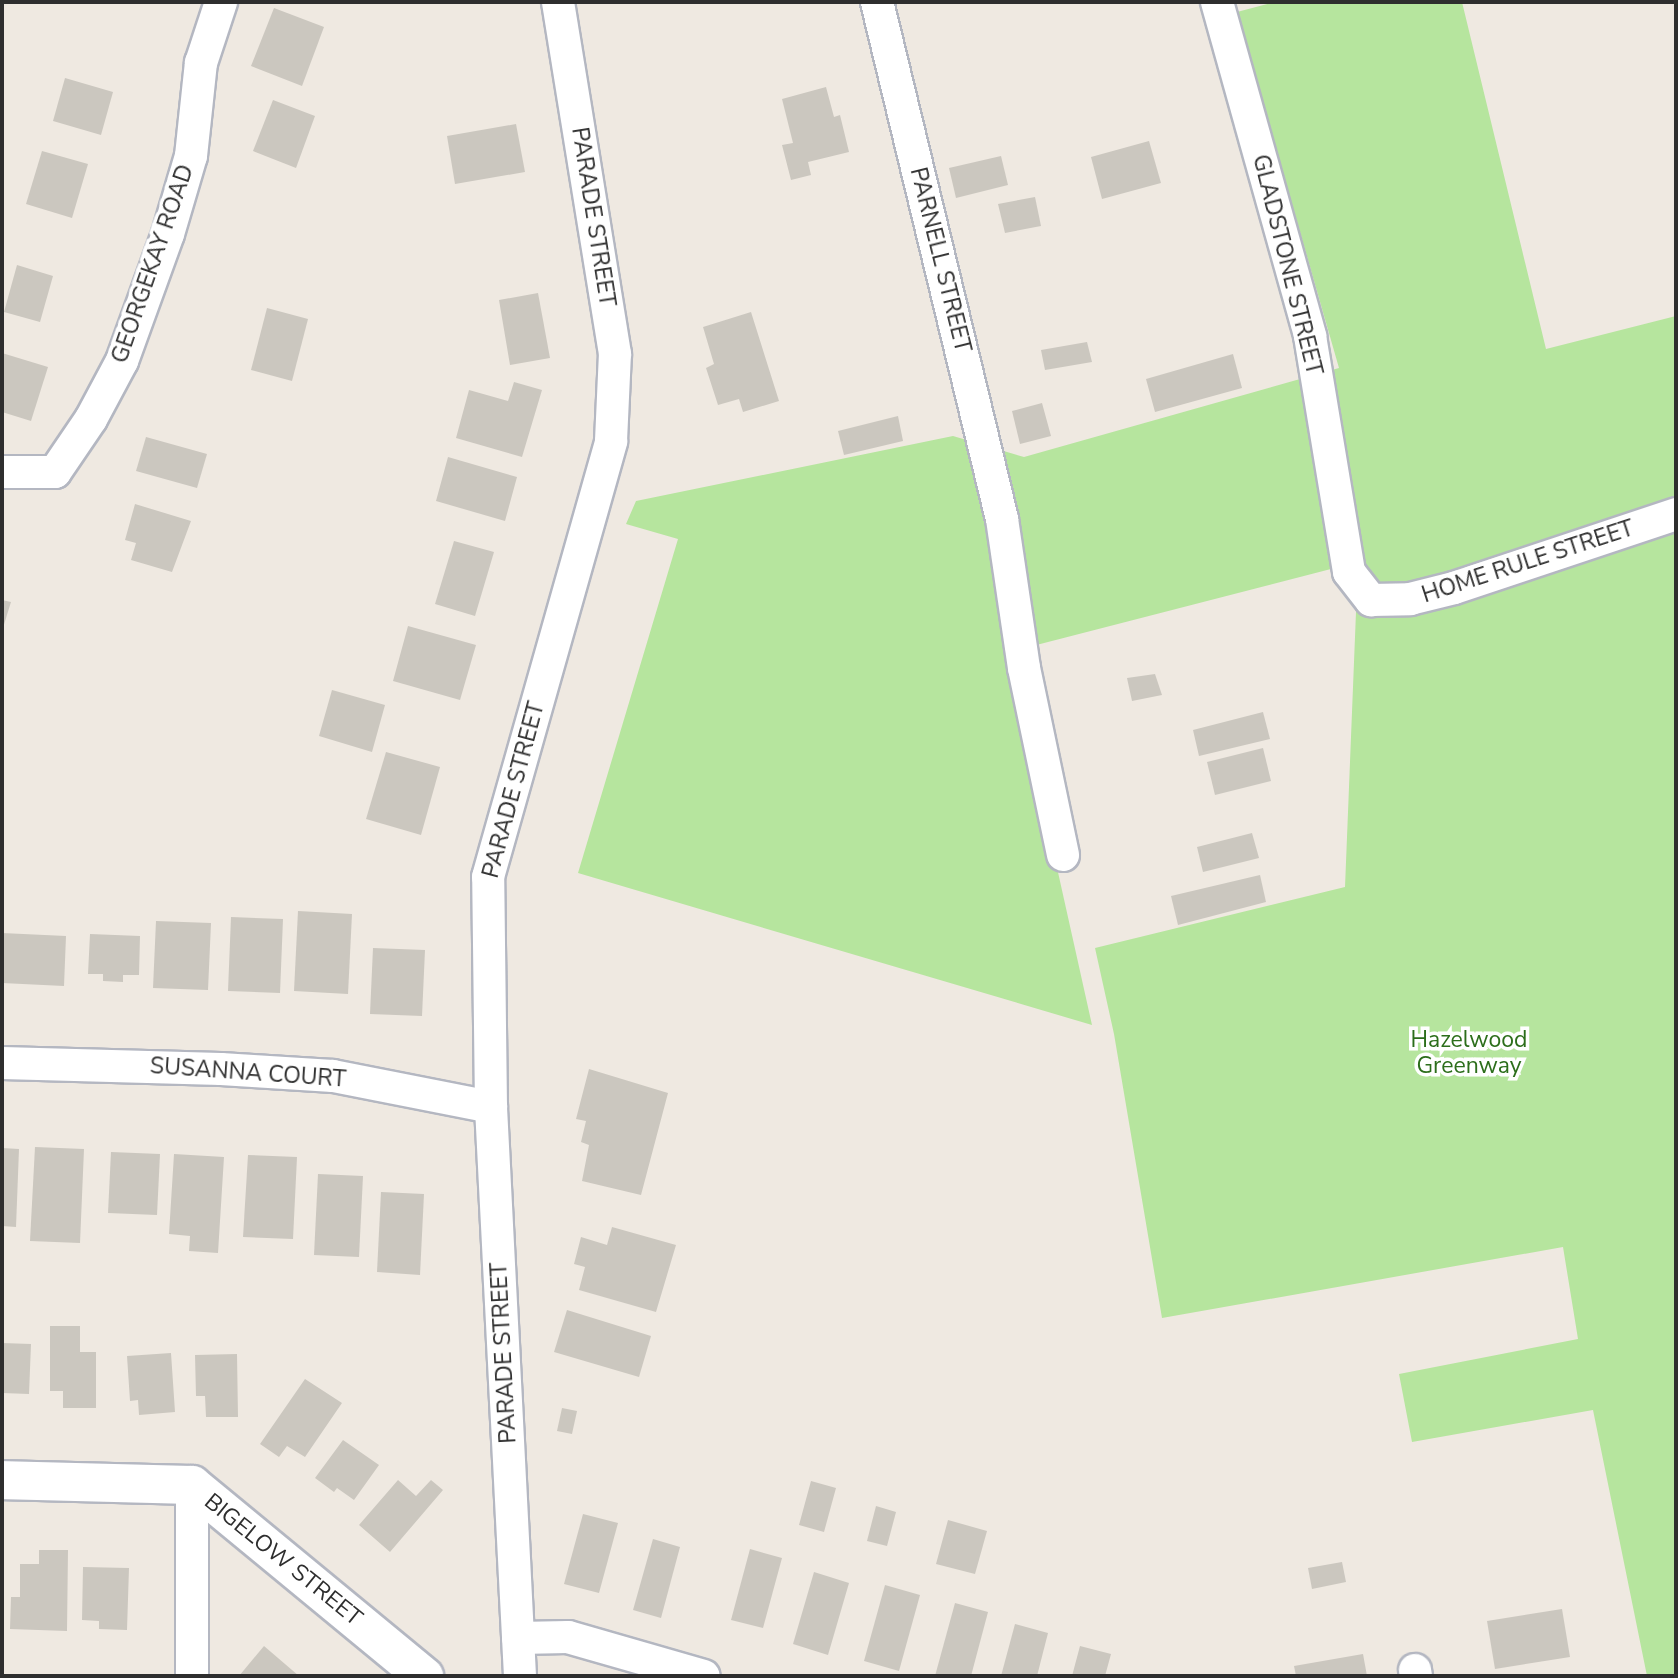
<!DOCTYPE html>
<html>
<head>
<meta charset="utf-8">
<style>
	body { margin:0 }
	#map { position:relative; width:1678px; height:1678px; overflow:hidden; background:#efe9e1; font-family:"Nunito Sans",sans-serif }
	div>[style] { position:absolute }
	.green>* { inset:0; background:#b6e59e }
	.building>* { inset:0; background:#cbc7bf }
	.roads { filter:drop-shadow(2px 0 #b4b7c1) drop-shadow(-2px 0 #b4b7c1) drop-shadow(0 2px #b4b7c1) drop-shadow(0 -2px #b4b7c1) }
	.minor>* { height:32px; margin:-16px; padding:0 16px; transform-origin:16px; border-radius:16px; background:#fff }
	.tertiary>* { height:38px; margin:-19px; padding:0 19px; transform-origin:19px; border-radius:19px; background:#fff }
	span { translate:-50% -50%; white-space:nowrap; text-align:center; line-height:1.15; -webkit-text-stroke:7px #fff; paint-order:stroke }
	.street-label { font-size:23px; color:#2e2e2e }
	.park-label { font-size:23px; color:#2c6e1b }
	.frame { position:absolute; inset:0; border:4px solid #2e2e2e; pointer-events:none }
</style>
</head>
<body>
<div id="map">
	<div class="green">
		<div style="clip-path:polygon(1275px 2px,1462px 2px,1546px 349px,1676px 316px,1676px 1676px,1647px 1676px,1593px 1410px,1412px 1442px,1399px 1374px,1578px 1339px,1563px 1247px,1162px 1318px,1114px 1034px,1095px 948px,1345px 887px,1358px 562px,1009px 652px,1092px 1025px,578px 873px,678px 539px,626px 524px,636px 501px,953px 436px,1024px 457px,1339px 368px,1237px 12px)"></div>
	</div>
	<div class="building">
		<div style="clip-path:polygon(274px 8px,324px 27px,302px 86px,251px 66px)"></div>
		<div style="clip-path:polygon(65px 78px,113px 92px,101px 135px,53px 121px)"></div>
		<div style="clip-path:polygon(826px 87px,834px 117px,840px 115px,849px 152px,808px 162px,811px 175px,791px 180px,782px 145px,793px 143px,782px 99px)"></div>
		<div style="clip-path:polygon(273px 100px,315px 116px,296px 168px,253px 151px)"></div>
		<div style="clip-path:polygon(516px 124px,525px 172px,455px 184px,447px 136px)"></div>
		<div style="clip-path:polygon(1149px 141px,1161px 183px,1102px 199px,1091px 157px)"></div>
		<div style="clip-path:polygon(42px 151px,88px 164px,72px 218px,26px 204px)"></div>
		<div style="clip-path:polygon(1001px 156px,1008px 185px,956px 198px,949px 168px)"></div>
		<div style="clip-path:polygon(1035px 197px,1041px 226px,1005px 233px,998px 204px)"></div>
		<div style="clip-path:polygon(17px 265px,53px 276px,40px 322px,4px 312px)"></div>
		<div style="clip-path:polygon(538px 293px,550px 358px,510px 365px,499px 300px)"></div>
		<div style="clip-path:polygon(267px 308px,308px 319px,292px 381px,251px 370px)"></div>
		<div style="clip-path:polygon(751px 312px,779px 401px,743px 412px,739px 399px,718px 405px,706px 368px,714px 364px,703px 327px)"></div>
		<div style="clip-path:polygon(1087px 342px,1092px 362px,1045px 370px,1041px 350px)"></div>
		<div style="clip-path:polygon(2px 353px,48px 367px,31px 421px,2px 412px)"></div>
		<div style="clip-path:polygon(1233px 354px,1242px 388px,1155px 412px,1146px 379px)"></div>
		<div style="clip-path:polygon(514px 382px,542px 390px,522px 457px,456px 438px,469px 390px,508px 401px)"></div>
		<div style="clip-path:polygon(1042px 403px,1051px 436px,1020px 444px,1012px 411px)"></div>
		<div style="clip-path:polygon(898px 416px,903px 441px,844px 455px,838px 431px)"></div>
		<div style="clip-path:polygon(146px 437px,207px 454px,197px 488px,136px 471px)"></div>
		<div style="clip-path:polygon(448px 457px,517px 477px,505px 521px,436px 501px)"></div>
		<div style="clip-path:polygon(135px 504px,191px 521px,172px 572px,131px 560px,136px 543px,125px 540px)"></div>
		<div style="clip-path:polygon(454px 541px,494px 552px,475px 616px,435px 604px)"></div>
		<div style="clip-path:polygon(2px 600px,11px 602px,2px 631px)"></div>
		<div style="clip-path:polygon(408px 626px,476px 645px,460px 700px,393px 681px)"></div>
		<div style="clip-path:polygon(1155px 674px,1162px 695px,1132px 701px,1127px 678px)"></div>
		<div style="clip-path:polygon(332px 690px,385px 705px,372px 752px,319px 736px)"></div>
		<div style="clip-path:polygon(1263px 712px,1270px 739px,1199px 756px,1193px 730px)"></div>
		<div style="clip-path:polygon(1263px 748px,1271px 781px,1215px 795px,1207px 762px)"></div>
		<div style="clip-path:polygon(386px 752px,440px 767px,421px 835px,366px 819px)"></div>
		<div style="clip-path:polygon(1252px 833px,1259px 858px,1203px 872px,1197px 847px)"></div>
		<div style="clip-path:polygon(1260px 875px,1266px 902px,1178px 925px,1171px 896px)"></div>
		<div style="clip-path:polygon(298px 911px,352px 914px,348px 994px,294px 991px)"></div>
		<div style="clip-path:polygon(231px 917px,283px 919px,280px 993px,228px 991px)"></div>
		<div style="clip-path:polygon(156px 921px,211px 923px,208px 990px,153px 988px)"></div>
		<div style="clip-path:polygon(2px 933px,66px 936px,64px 986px,2px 983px)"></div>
		<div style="clip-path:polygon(90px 934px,140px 936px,139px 975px,123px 975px,123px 982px,103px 981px,103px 974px,88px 974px)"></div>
		<div style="clip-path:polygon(373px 948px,425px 950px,422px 1016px,370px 1014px)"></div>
		<div style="clip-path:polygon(589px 1069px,668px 1093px,641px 1195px,582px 1181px,589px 1145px,581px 1142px,586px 1121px,576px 1119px)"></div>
		<div style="clip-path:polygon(35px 1147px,84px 1149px,80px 1243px,30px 1241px)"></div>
		<div style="clip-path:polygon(2px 1148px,19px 1149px,16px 1227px,2px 1226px)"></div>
		<div style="clip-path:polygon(111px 1152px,160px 1154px,157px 1215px,108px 1213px)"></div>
		<div style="clip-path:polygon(174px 1154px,224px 1157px,218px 1253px,189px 1251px,190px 1236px,169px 1234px)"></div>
		<div style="clip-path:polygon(248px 1155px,297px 1157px,293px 1239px,243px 1237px)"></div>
		<div style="clip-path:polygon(318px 1174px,363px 1176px,359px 1257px,314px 1255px)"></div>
		<div style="clip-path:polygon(381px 1192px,424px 1194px,420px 1275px,377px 1272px)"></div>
		<div style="clip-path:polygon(612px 1227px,676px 1245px,656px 1312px,579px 1290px,585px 1267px,574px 1264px,581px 1237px,607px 1245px)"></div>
		<div style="clip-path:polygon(567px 1310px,651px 1336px,639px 1377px,554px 1352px)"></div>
		<div style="clip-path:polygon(50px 1326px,80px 1326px,80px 1352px,96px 1352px,96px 1408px,63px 1408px,63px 1391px,50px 1391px)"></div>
		<div style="clip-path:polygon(2px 1343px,31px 1344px,29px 1394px,2px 1393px)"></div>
		<div style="clip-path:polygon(171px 1353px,175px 1412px,139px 1415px,138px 1400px,130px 1401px,127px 1356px)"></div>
		<div style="clip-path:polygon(237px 1354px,238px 1417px,206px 1417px,205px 1396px,196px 1396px,195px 1355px)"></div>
		<div style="clip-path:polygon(305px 1379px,342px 1403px,305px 1457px,287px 1446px,279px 1457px,260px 1444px)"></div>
		<div style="clip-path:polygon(562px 1408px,577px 1411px,572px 1434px,557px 1431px)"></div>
		<div style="clip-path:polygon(343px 1440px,379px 1465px,354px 1500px,337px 1488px,334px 1492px,315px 1478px)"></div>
		<div style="clip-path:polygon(398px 1480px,416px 1496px,431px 1480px,443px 1490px,390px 1552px,359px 1525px)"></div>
		<div style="clip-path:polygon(811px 1481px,836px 1488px,824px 1532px,799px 1525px)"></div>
		<div style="clip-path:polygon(876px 1506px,896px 1512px,887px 1546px,867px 1541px)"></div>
		<div style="clip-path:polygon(583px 1514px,618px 1523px,599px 1593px,564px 1584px)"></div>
		<div style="clip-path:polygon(948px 1520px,987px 1531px,975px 1574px,936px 1564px)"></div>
		<div style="clip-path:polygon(653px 1539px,680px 1547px,661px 1618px,633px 1610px)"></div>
		<div style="clip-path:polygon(750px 1549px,782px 1558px,763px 1628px,731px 1620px)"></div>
		<div style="clip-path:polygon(39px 1550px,68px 1550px,67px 1631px,10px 1629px,11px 1597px,20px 1597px,20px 1564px,39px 1564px)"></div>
		<div style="clip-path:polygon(1342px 1562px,1346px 1582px,1312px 1589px,1308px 1568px)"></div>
		<div style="clip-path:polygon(83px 1567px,129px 1568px,127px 1630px,99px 1629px,99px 1621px,82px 1620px)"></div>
		<div style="clip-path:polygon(814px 1572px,849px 1583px,828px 1655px,793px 1644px)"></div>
		<div style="clip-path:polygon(885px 1585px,920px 1595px,899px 1671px,864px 1661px)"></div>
		<div style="clip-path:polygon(955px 1603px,988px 1612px,971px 1676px,935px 1676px)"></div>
		<div style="clip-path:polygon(1562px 1609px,1570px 1657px,1495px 1669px,1487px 1621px)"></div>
		<div style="clip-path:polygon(1015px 1624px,1048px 1633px,1037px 1676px,1001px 1676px)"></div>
		<div style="clip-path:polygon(264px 1646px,299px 1676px,239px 1676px)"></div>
		<div style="clip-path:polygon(1080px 1646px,1111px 1654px,1105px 1676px,1072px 1676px)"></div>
		<div style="clip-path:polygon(1363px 1654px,1367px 1676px,1296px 1676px,1294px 1666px)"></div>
	</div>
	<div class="roads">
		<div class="minor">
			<div style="left:877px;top:2px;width:532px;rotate:76.41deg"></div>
			<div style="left:1002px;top:519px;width:151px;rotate:81.6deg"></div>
			<div style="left:1024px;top:668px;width:191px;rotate:78.2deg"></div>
			<div style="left:1217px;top:2px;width:347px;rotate:74.4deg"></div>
			<div style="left:1310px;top:336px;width:239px;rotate:80.6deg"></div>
			<div style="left:1349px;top:572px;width:36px;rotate:52deg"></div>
			<div style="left:1371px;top:600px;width:39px;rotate:-1deg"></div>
			<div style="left:1410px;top:599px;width:45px;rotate:-14deg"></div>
			<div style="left:1454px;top:588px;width:234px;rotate:-18.4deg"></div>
			<div style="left:2px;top:472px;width:53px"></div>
			<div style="left:55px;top:472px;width:64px;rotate:-55.8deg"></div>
			<div style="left:91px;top:419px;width:66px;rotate:-61.9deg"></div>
			<div style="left:122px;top:361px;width:135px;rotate:-70.1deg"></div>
			<div style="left:168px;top:234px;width:81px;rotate:-73.6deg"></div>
			<div style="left:191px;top:156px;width:94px;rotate:-83.9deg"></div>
			<div style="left:201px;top:63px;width:64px;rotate:-71.8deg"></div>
			<div style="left:2px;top:1063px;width:219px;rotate:1.6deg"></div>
			<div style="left:221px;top:1069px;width:112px;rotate:3.6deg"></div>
			<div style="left:333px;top:1076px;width:161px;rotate:11.1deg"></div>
			<div style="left:192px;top:1485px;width:191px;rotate:90deg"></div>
			<div style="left:518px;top:1638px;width:50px;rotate:-1.1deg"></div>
			<div style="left:568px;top:1637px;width:141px;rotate:16deg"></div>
			<div style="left:1415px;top:1670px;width:6px;rotate:81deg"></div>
			<div style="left:520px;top:1676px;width:570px;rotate:-92.92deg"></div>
			<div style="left:491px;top:1107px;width:230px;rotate:-90.7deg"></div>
			<div style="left:488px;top:877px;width:453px;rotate:-74.2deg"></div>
			<div style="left:611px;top:441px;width:87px;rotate:-87.4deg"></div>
			<div style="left:615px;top:354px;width:357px;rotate:-99.2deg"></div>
		</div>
		<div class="tertiary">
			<div style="left:2px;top:1480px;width:190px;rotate:1.5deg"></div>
			<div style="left:192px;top:1485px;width:301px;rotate:39.5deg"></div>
		</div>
	</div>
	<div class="street-label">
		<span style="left:593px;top:217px;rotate:81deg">PARADE STREET</span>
		<span style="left:940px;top:260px;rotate:76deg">PARNELL STREET</span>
		<span style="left:153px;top:264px;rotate:-71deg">GEORGEKAY ROAD</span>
		<span style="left:1287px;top:265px;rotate:76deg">GLADSTONE STREET</span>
		<span style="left:1528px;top:562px;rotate:-18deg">HOME RULE STREET</span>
		<span style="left:514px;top:790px;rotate:-75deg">PARADE STREET</span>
		<span style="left:248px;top:1073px;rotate:4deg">SUSANNA COURT</span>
		<span style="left:504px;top:1353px;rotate:-93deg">PARADE STREET</span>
		<span style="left:283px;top:1560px;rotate:39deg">BIGELOW STREET</span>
	</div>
	<div class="park-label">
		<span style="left:1469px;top:1053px">Hazelwood<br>Greenway</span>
	</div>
	<div class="frame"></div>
</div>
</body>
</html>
